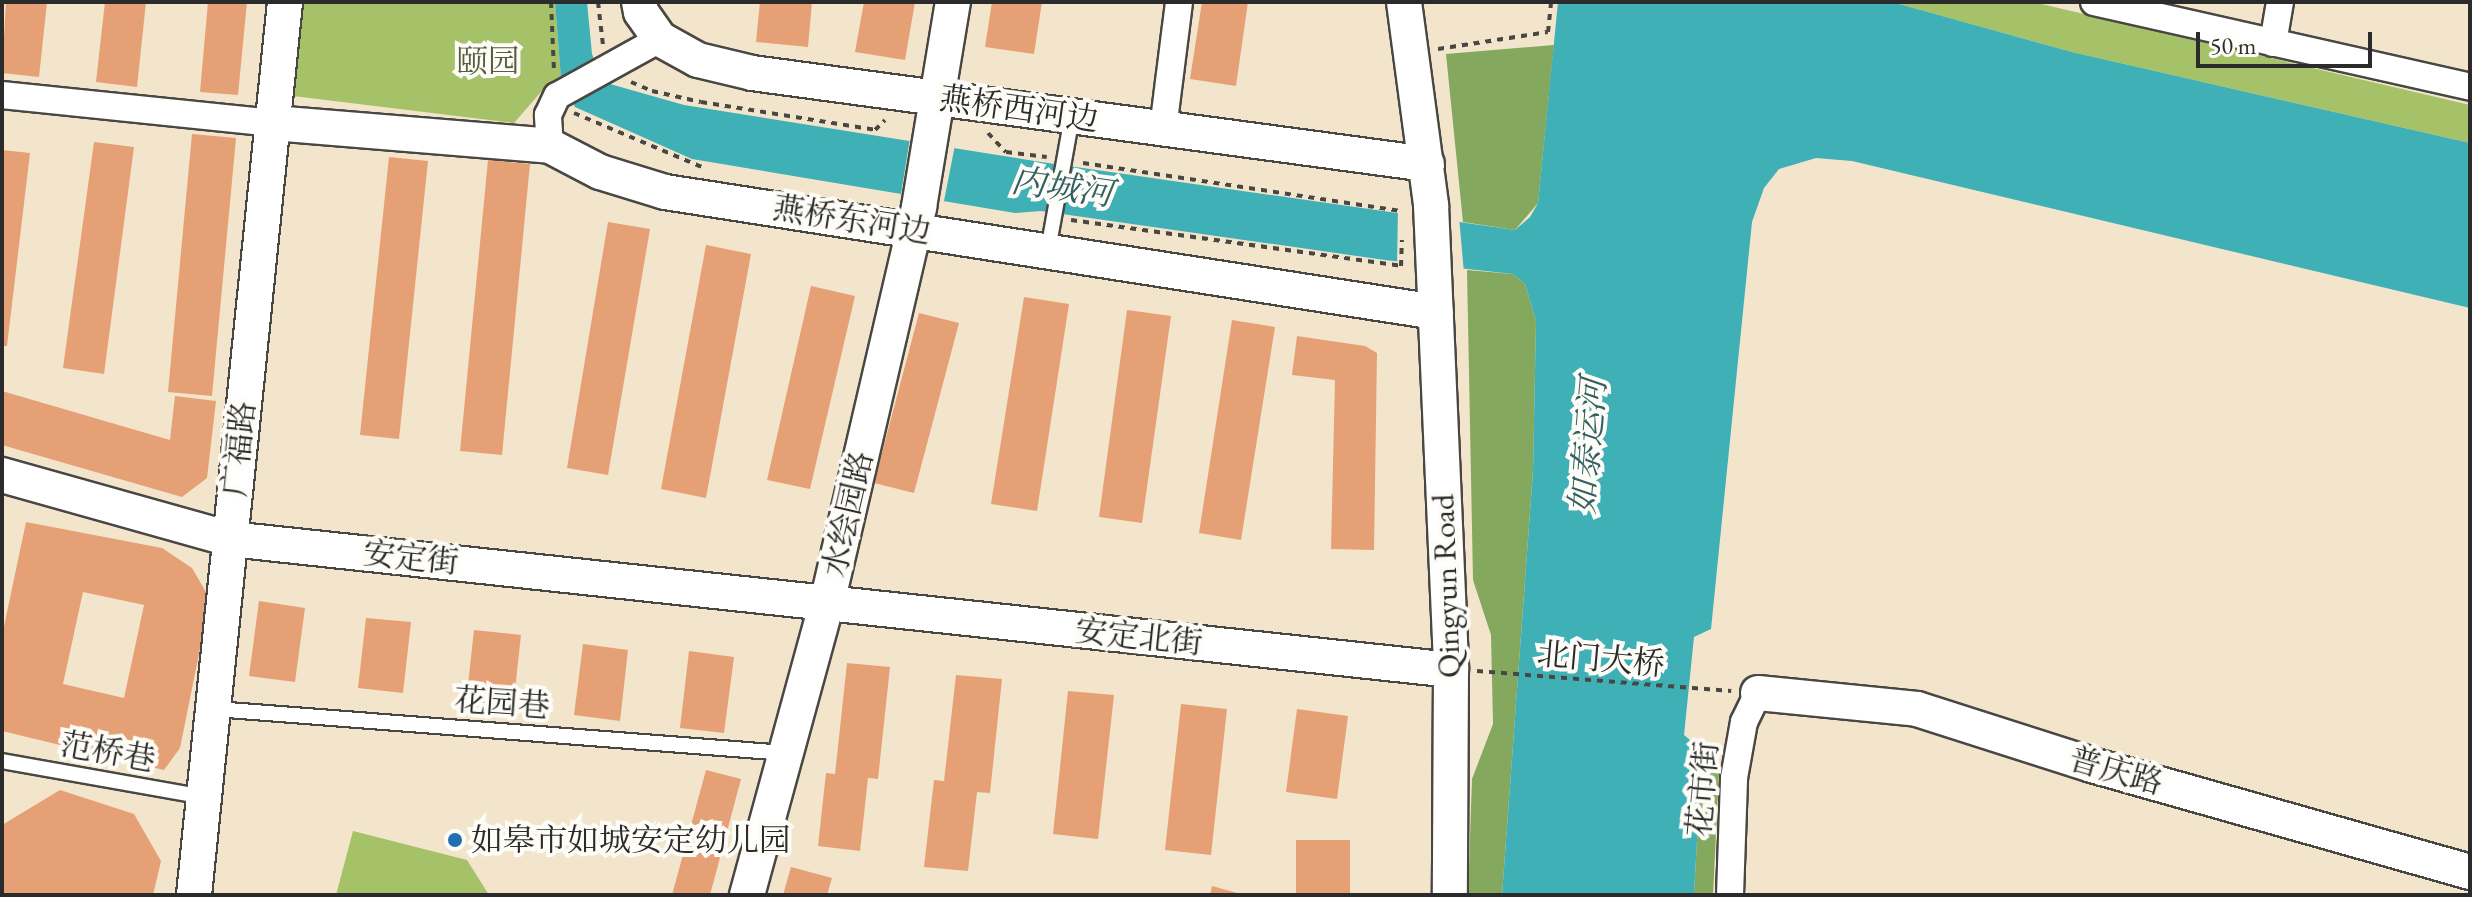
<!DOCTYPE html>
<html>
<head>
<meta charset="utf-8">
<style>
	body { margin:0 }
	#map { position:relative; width:2472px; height:897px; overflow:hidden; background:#f2e5cb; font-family:"EB Garamond","Noto Serif SC",serif }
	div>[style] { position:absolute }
	.green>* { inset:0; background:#a6c269 }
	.forest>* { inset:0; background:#84a85d }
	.water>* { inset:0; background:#3fb0b6 }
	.pier>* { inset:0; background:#f2e5cb }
	.building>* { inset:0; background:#e6a076 }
	.path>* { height:4px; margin-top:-2px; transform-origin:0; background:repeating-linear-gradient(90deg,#494743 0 6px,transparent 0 12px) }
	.roads { filter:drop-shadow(2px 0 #494743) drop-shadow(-2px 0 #494743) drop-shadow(0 2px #494743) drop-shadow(0 -2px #494743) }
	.service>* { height:14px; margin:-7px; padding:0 7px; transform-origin:7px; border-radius:7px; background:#fff }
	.minor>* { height:26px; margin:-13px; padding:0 13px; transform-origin:13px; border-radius:13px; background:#fff }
	.tertiary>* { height:34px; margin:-17px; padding:0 17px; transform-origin:17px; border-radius:17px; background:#fff }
	.dots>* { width:22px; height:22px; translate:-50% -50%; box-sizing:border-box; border:4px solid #fdfcf7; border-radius:50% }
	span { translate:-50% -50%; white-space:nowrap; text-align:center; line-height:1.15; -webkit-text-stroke:8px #fdfcf7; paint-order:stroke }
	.park-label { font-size:32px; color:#566041 }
	.street-label { font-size:32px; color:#2b2b2b }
	.poi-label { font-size:32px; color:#2b2b2b }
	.left { translate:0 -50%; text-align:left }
	.water-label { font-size:34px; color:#336063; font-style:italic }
	.frame { position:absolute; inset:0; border:4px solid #2b2b2b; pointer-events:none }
	.scale { position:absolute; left:2196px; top:32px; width:176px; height:36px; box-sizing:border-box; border:4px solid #2b2b2b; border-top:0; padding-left:10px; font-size:24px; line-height:28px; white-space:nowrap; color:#2b2b2b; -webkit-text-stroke:6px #fdfcf7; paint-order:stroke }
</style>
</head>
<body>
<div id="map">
	<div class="green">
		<div style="clip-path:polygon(301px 2px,555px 2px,561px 79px,541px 92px,514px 123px,293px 96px)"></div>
		<div style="clip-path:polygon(1892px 2px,2033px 2px,2470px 105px,2470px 143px,2072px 52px)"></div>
		<div style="clip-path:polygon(353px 831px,467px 860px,489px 895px,336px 895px)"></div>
	</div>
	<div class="forest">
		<div style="clip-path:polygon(1554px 45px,1538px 203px,1515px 230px,1463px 222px,1446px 54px)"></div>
		<div style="clip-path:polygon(1467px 270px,1513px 274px,1525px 284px,1536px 321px,1533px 471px,1502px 895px,1468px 895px,1472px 779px,1493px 724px,1491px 635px,1473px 580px)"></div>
		<div style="clip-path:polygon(1702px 750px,1719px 771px,1713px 895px,1694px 895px)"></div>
	</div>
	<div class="water">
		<div style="clip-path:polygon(555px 2px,587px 2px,592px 54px,603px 82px,684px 105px,1041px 162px,1515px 230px,1530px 217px,1538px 203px,1558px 2px,1892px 2px,2072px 52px,2470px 143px,2470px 308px,1852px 161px,1816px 158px,1779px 169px,1764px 188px,1752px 222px,1711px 629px,1694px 637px,1684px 735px,1702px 750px,1694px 895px,1502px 895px,1533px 471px,1536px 321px,1525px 284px,1513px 274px,1385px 260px,1041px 211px,1015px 213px,692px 159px,575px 107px,561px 79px)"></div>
	</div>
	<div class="pier">
		<div style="clip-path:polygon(910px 138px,955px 145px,943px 206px,900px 200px)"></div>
		<div style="clip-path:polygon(1398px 208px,1459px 217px,1464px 273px,1397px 266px)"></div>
	</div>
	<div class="building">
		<div style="clip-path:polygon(6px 2px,47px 2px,39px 77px,2px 73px)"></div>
		<div style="clip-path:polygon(105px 2px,146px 2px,137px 87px,96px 82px)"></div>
		<div style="clip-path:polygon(208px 2px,247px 2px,238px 95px,200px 92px)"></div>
		<div style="clip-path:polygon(760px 2px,812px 2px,808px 47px,756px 42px)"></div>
		<div style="clip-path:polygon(864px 2px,915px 2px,905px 60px,855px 52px)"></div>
		<div style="clip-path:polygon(992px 2px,1042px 2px,1034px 54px,985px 47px)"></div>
		<div style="clip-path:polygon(1202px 2px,1248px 2px,1236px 86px,1190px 79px)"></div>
		<div style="clip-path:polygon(192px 134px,236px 138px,212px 396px,168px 392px)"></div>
		<div style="clip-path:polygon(94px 142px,134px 147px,104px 374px,63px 368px)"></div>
		<div style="clip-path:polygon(2px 150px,30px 153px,7px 346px,2px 346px)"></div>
		<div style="clip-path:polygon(389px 157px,428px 161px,399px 439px,360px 435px)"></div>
		<div style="clip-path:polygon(488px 160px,530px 164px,502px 455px,460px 451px)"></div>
		<div style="clip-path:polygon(608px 222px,650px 229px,608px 475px,567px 468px)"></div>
		<div style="clip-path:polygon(706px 245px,751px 254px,706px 498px,661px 489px)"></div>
		<div style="clip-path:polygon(811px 286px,855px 296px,810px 489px,767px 480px)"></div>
		<div style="clip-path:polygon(1024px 297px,1069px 304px,1037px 511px,991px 504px)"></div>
		<div style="clip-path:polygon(1127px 310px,1171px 316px,1142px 523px,1099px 517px)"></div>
		<div style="clip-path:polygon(919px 313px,959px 323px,914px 493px,874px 483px)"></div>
		<div style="clip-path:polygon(1232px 320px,1275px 327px,1241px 540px,1199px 533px)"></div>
		<div style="clip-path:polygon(1297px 336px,1365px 346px,1377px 353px,1374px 550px,1331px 549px,1335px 380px,1292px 375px)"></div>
		<div style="clip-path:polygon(2px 391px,170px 440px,175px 396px,216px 401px,207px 478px,182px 497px,2px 445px)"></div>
		<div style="clip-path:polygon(evenodd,26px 522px,162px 548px,192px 568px,210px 599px,180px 748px,164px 770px,2px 731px,2px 636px,26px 522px,83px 592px,144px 605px,124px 698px,63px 684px,83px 592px)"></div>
		<div style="clip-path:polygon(259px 601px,305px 608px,295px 682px,249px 676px)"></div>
		<div style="clip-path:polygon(366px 618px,411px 622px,403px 693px,358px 688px)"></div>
		<div style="clip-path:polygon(474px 630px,521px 635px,513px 708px,466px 703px)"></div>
		<div style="clip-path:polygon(583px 644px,628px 650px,620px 721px,574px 715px)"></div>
		<div style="clip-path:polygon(689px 651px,734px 657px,724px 733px,680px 728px)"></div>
		<div style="clip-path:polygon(847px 663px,890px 667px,878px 779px,868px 778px,860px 851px,818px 846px,826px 773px,835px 774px)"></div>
		<div style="clip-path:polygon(956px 675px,1002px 679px,990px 793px,977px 792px,968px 871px,924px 867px,934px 780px,944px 781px)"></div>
		<div style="clip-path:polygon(1068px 691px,1114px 695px,1098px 839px,1053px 834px)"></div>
		<div style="clip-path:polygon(1181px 704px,1227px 709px,1211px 855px,1165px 850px)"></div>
		<div style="clip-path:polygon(1297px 709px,1348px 716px,1337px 799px,1286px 792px)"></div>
		<div style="clip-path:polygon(706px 770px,741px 779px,710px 895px,672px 895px)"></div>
		<div style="clip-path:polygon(60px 790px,134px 814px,161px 861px,153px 895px,2px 895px,2px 825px)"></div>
		<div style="clip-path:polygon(1296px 840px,1350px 840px,1350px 895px,1296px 895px)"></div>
		<div style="clip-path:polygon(791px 867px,832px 878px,827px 895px,783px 895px)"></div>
		<div style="clip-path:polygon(1212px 886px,1241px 894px,1241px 895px,1210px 895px)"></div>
	</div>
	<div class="path">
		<div style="left:551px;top:2px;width:69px;rotate:87.5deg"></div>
		<div style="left:598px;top:2px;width:43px;rotate:83.4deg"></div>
		<div style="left:1438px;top:49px;width:111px;rotate:-8.8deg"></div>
		<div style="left:1548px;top:32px;width:30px;rotate:-84deg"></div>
		<div style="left:631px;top:82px;width:23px;rotate:23deg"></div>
		<div style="left:652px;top:91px;width:50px;rotate:12.7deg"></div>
		<div style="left:701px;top:102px;width:176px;rotate:9.1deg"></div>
		<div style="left:875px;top:130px;width:14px;rotate:-45deg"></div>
		<div style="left:574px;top:113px;width:139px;rotate:22.9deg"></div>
		<div style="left:988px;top:133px;width:26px;rotate:47deg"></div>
		<div style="left:1006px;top:152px;width:41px;rotate:7deg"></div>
		<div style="left:1083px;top:163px;width:323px;rotate:8.6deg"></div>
		<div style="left:1071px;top:220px;width:333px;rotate:7.9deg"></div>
		<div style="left:1401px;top:266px;width:26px;rotate:-88deg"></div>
		<div style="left:1477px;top:671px;width:255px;rotate:4.5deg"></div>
	</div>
	<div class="roads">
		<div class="service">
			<div style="left:1048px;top:250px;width:135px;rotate:-79.8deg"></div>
			<div style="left:215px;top:709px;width:572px;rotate:4.41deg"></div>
			<div style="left:2px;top:761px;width:205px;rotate:10.1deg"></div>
		</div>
		<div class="minor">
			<div style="left:2094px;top:2px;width:385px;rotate:12.7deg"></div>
			<div style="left:2273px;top:43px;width:42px;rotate:-80.3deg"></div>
			<div style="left:2px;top:95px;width:272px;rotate:5.9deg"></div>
			<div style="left:1163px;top:129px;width:128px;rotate:-82.8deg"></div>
			<div style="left:550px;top:146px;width:31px;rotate:-94deg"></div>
			<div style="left:548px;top:115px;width:21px;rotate:-65deg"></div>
			<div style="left:557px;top:96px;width:118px;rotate:-29deg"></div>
			<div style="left:1730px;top:895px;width:117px;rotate:-88deg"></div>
			<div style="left:1734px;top:778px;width:57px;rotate:-79.9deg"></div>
			<div style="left:1744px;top:722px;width:32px;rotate:-64deg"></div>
		</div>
		<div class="tertiary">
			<div style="left:639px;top:2px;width:10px;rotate:79deg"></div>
			<div style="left:641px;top:12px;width:33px;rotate:55deg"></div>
			<div style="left:660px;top:39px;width:43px;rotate:28.9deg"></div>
			<div style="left:698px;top:60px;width:56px;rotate:13.5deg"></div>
			<div style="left:752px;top:73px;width:681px;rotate:7.68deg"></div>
			<div style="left:1404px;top:2px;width:205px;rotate:82.4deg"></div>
			<div style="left:1431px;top:205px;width:465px;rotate:87.5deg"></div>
			<div style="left:1451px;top:670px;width:225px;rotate:90.3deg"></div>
			<div style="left:273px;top:123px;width:278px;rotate:4.7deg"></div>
			<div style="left:550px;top:146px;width:56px;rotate:27.5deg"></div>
			<div style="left:600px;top:172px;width:68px;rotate:17.1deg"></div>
			<div style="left:665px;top:192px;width:780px;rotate:8.85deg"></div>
			<div style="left:2px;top:475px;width:237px;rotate:15.7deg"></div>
			<div style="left:230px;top:539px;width:1228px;rotate:6.12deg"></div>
			<div style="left:1758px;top:693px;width:160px;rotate:5.7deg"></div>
			<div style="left:1917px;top:709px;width:184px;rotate:17.7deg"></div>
			<div style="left:2092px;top:765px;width:393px;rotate:15.8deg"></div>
			<div style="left:194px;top:895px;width:898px;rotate:-84.18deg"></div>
			<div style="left:747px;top:895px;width:303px;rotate:-74.7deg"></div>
			<div style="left:827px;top:603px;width:407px;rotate:-76.9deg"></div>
			<div style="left:919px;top:207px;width:208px;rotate:-80.6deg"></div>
		</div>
	</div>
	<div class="dots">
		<div style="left:455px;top:840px;background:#1f6fb2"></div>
	</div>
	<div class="park-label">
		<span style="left:488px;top:61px">颐园</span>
	</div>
	<div class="street-label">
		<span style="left:1019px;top:109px;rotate:8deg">燕桥西河边</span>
		<span style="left:852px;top:220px;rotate:9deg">燕桥东河边</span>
		<span style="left:239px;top:449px;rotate:-84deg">广福路</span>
		<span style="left:848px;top:514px;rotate:-77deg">水绘园路</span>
		<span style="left:411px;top:558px;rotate:6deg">安定街</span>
		<span style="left:1446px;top:586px;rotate:-92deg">Qingyun Road</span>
		<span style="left:1139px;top:637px;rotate:6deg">安定北街</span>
		<span style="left:1601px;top:659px;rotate:5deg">北门大桥</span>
		<span style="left:502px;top:703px;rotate:4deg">花园巷</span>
		<span style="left:108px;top:752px;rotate:10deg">范桥巷</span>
		<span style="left:2116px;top:771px;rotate:16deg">普庆路</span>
		<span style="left:1703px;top:789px;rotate:-85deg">花市街</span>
	</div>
	<div class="poi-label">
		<span class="left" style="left:471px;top:840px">如皋市如城安定幼儿园</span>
	</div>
	<div class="water-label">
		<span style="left:1062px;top:187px;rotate:8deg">内城河</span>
		<span style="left:1588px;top:446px;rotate:-85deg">如泰运河</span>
	</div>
	<div class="frame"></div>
	<div class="scale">50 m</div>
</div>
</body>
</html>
